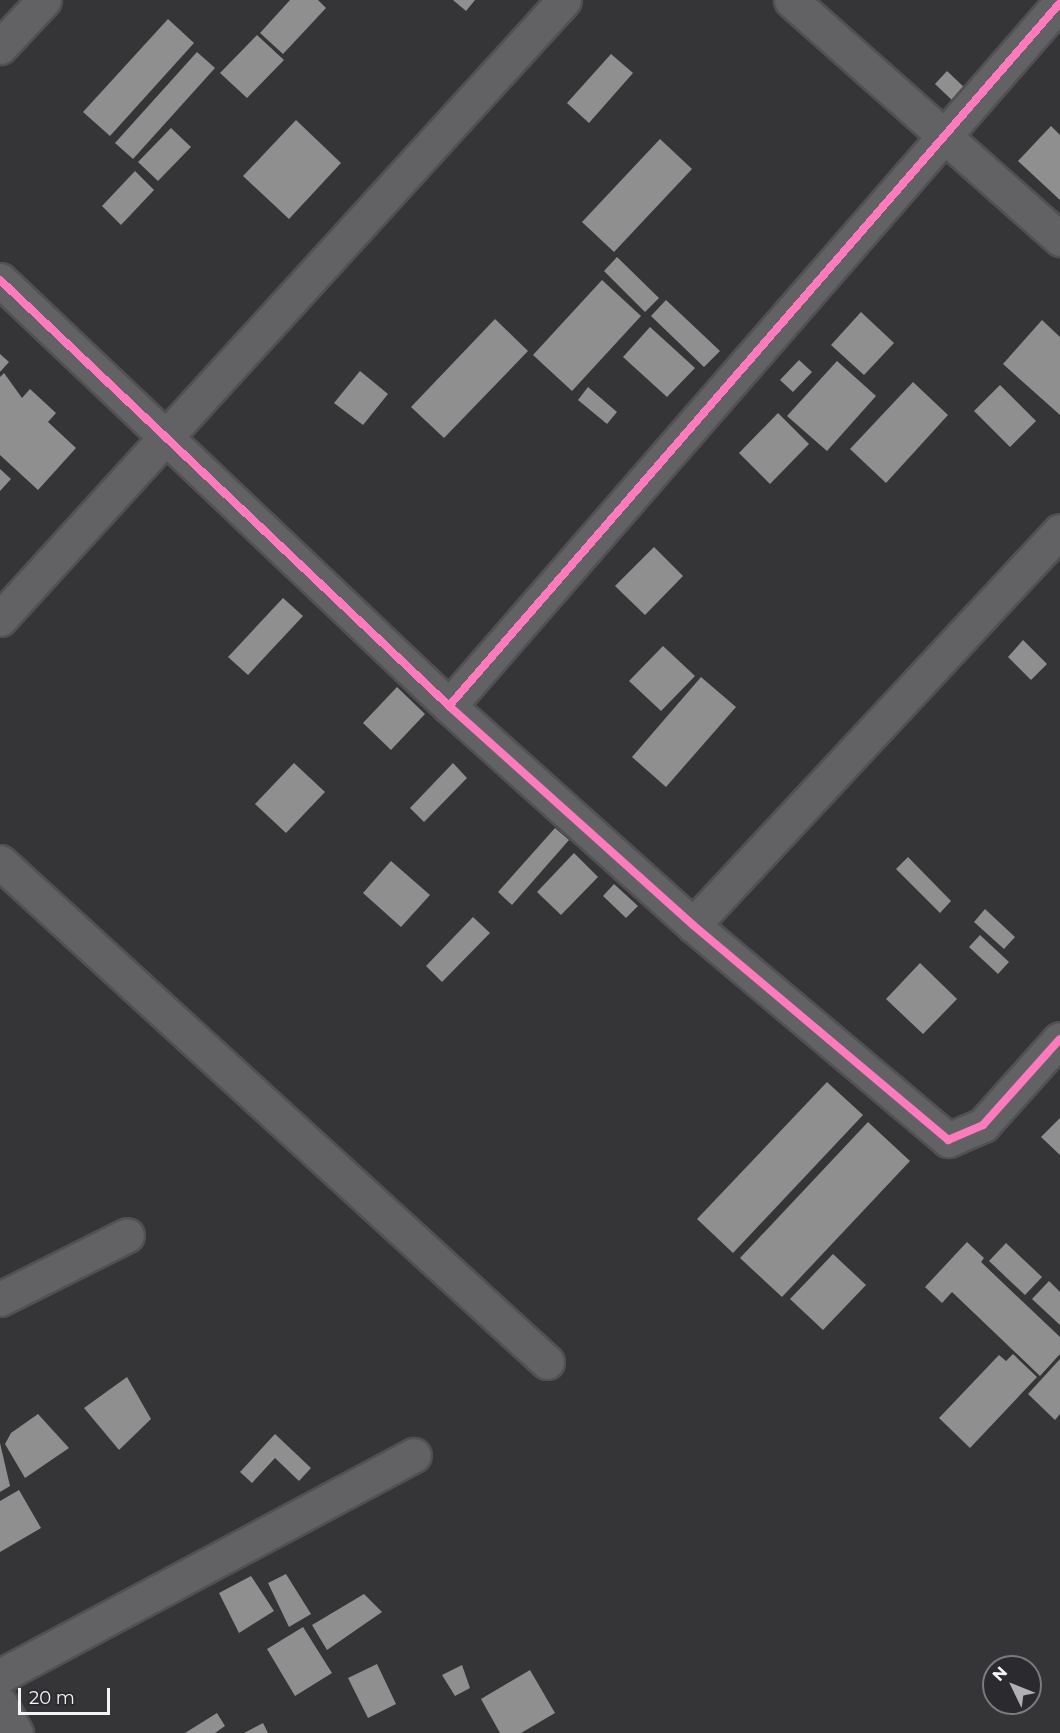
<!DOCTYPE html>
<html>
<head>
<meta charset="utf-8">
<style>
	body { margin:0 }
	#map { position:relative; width:1060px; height:1733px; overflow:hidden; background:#353538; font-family:Montserrat,sans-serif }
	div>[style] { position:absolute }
	.building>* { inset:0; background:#8f8f8f }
	.roads { filter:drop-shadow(2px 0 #515153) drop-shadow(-2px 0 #515153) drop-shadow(0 2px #515153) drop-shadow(0 -2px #515153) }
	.street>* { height:33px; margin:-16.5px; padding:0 16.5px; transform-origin:16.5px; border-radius:16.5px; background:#626264 }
	.cycleway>* { height:8px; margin:-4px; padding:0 4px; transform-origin:4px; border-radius:4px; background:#fd7abc }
	span { translate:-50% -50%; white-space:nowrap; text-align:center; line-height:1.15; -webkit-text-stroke:6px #2a2a2f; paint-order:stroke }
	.north { position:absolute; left:982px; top:1655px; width:60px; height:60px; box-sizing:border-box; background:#2a2a2f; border:2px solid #7b7b7f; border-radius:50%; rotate:313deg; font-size:16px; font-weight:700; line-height:24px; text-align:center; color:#f4f4f7 }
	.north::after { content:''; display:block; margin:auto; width:21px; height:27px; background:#b1b1b4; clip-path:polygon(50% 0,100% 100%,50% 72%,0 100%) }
	.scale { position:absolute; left:18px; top:1688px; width:92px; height:27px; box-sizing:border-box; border:3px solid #f4f4f7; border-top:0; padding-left:8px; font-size:18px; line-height:21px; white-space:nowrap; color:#f4f4f7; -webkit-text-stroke:4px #2a2a2f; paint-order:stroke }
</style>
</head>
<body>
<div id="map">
	<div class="building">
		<div style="clip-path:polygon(290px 0,318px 0,326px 8px,283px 54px,260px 33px)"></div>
		<div style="clip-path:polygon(453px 0,475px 0,466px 11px)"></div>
		<div style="clip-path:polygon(168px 19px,194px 43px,110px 136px,83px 112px)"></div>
		<div style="clip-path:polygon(257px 35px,284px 60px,247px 98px,220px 73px)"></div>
		<div style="clip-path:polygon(197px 52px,215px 68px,133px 159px,115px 143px)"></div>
		<div style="clip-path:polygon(611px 54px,633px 73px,589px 123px,567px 103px)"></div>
		<div style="clip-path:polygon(947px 71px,966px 89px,954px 102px,935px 84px)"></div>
		<div style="clip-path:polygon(296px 120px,341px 163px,289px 219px,243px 176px)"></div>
		<div style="clip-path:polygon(1051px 126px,1060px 135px,1060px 200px,1018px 161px)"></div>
		<div style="clip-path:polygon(171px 128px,191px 147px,158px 181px,138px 162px)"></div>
		<div style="clip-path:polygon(660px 139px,692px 169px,614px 252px,582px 222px)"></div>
		<div style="clip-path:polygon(135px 171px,154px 190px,121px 225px,102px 206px)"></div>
		<div style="clip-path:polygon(617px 257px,659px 298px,645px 312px,604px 271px)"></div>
		<div style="clip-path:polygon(602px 280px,641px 316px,572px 391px,533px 355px)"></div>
		<div style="clip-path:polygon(666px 300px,720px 351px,704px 367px,651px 316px)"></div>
		<div style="clip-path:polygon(861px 312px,894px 343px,864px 375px,831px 345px)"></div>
		<div style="clip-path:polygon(495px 319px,528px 351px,444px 438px,411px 407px)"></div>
		<div style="clip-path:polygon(1042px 320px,1060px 337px,1060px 415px,1003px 364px)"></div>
		<div style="clip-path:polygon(650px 327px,695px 368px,667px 397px,623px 357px)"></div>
		<div style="clip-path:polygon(0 354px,9px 362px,0 372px)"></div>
		<div style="clip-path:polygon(799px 360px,812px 372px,793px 392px,780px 380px)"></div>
		<div style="clip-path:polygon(837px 361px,876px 396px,827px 451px,787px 416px)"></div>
		<div style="clip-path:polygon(360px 371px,388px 394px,363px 425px,334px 403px)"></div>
		<div style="clip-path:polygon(4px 373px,22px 398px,30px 389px,56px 413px,48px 422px,76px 448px,38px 490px,0 455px,0 377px)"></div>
		<div style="clip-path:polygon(913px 382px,948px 415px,886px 483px,850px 449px)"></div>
		<div style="clip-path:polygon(1000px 385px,1036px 421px,1010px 447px,974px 411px)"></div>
		<div style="clip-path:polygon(588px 387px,617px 412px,607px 424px,578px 400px)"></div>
		<div style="clip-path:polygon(778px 413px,809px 444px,770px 484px,739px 453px)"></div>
		<div style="clip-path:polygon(0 469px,11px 479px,0 491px)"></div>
		<div style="clip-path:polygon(654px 547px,683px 576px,645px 615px,615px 586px)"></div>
		<div style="clip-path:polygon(283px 598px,303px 616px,248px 675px,228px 657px)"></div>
		<div style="clip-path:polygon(1023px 640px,1047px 664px,1031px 680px,1008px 657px)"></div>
		<div style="clip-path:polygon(663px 646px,695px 676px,661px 711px,629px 681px)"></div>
		<div style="clip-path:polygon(701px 677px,736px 707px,666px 787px,632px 757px)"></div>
		<div style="clip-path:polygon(397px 687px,425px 714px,391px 750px,363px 723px)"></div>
		<div style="clip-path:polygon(294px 763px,325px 792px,286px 833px,255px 804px)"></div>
		<div style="clip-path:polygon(453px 763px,467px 778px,424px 822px,410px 808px)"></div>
		<div style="clip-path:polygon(555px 828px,569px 840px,512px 905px,498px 892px)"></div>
		<div style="clip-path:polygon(574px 853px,598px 877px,561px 915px,537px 892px)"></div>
		<div style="clip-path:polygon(908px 857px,951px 901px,940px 913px,896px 869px)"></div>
		<div style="clip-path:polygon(391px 861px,430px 895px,401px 927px,363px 893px)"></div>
		<div style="clip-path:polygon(614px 884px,638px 906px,626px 918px,603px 896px)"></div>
		<div style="clip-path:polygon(985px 909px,1015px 937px,1004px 949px,974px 922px)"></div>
		<div style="clip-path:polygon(473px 917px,490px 933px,442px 982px,426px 966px)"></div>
		<div style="clip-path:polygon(980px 935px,1009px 962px,998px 974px,969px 947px)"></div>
		<div style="clip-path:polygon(920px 963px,957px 999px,923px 1034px,886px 999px)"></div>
		<div style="clip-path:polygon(827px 1082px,863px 1115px,733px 1253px,697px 1219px)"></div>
		<div style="clip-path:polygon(1060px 1118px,1060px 1155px,1041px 1137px)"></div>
		<div style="clip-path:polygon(868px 1122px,910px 1161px,782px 1297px,740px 1258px)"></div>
		<div style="clip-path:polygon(967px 1242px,984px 1258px,981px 1262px,1060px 1337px,1060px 1354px,1040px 1376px,952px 1292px,942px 1303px,925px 1287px)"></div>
		<div style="clip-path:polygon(1006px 1243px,1042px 1277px,1025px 1295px,989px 1261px)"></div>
		<div style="clip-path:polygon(833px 1254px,866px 1285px,823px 1330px,790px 1299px)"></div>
		<div style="clip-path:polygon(1049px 1281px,1060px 1292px,1060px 1325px,1032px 1299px)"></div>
		<div style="clip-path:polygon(1013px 1354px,1037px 1377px,970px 1448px,939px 1418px,999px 1355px,1006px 1361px)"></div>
		<div style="clip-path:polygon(1060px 1359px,1060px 1414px,1055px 1420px,1028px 1394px)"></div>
		<div style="clip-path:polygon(127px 1377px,151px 1419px,119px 1450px,84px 1408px)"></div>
		<div style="clip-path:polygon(38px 1414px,69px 1448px,25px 1478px,5px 1444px,11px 1433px)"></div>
		<div style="clip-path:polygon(275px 1434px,311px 1468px,299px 1481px,275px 1458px,252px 1483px,240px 1472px)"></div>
		<div style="clip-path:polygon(0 1443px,10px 1486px,0 1492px)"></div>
		<div style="clip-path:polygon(19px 1490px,41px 1528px,0 1552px,0 1501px)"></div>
		<div style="clip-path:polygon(286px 1574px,311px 1614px,289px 1627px,268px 1583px)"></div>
		<div style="clip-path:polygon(251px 1576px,274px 1611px,239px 1633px,219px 1593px)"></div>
		<div style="clip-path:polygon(364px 1594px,382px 1612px,327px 1650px,312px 1625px)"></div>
		<div style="clip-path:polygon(303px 1627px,332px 1673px,295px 1696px,267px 1649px)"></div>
		<div style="clip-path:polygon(377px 1664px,396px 1704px,368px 1718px,348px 1678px)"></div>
		<div style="clip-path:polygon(462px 1665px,470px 1688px,455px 1696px,442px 1675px)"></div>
		<div style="clip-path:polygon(530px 1670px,555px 1713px,521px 1733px,500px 1733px,481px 1699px)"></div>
		<div style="clip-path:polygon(217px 1713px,225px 1726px,215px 1733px,185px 1733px)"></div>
		<div style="clip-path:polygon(263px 1723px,268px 1733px,244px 1733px)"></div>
	</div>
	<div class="roads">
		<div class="street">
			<div style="left:791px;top:0;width:360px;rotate:41.6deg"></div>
			<div style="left:0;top:47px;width:64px;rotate:-46.9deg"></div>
			<div style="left:0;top:280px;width:619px;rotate:43.49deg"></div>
			<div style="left:449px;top:706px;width:328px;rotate:41.9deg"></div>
			<div style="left:693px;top:925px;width:334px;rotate:40.1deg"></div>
			<div style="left:948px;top:1140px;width:38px;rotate:-23deg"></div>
			<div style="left:983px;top:1125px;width:115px;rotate:-48.2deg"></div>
			<div style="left:0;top:619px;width:837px;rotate:-47.66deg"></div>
			<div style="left:449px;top:706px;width:931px;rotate:-49.01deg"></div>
			<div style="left:0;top:862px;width:741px;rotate:42.43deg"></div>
			<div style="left:693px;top:925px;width:538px;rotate:-47.03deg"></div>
			<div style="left:0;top:1299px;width:142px;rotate:-26.7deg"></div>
			<div style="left:0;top:1676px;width:469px;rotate:-28.1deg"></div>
			<div style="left:0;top:1703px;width:34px;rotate:62deg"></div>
		</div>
	</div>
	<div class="cycleway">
		<div style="left:0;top:280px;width:619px;rotate:43.49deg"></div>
		<div style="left:449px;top:706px;width:328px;rotate:41.9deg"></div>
		<div style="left:693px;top:925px;width:334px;rotate:40.1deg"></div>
		<div style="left:948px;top:1140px;width:38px;rotate:-23deg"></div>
		<div style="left:983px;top:1125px;width:115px;rotate:-48.2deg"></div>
		<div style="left:449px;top:706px;width:931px;rotate:-49.01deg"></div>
	</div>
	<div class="north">N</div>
	<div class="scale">20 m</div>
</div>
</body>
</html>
